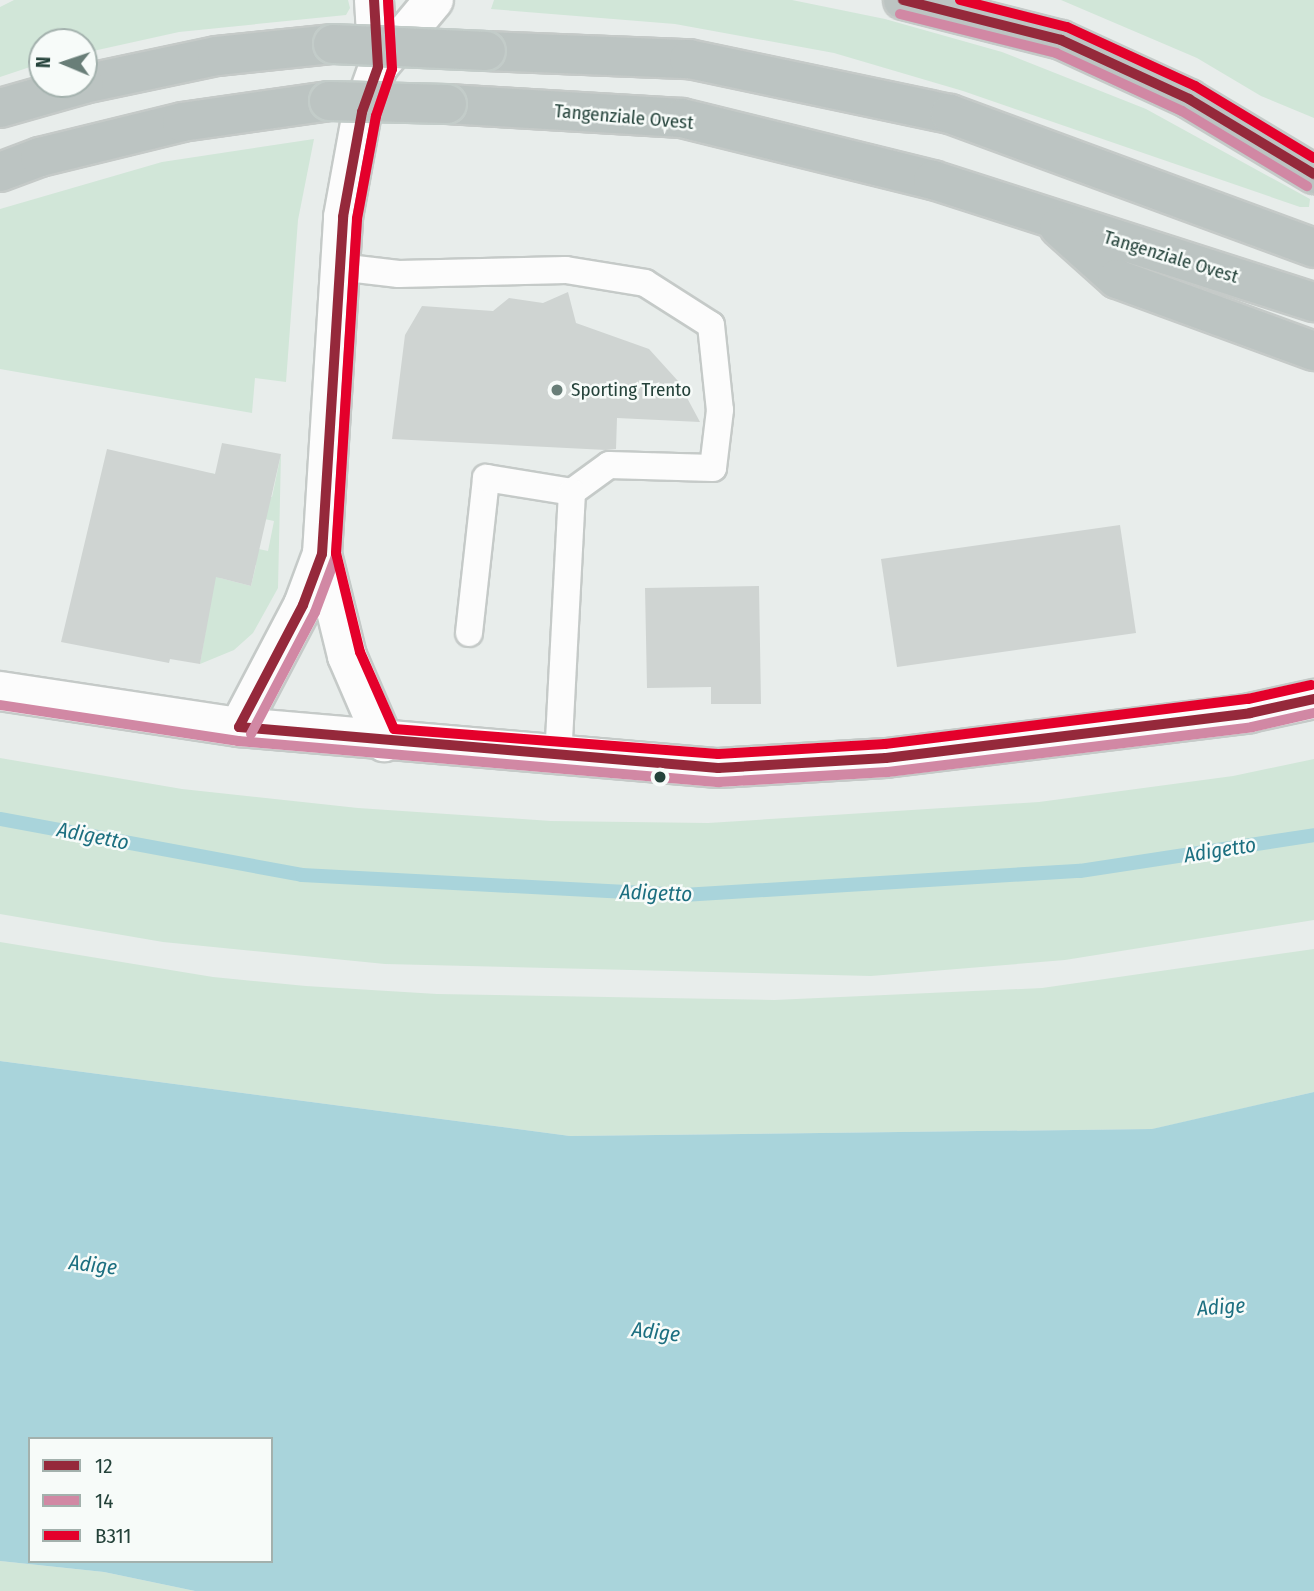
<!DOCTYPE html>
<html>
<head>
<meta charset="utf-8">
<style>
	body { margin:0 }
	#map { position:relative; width:1314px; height:1591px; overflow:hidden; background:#e8edeb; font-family:"Fira Sans Condensed",sans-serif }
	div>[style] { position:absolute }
	.green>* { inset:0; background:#d1e6d8 }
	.water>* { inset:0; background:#a9d4db }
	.stream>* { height:14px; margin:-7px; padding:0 7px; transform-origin:7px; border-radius:7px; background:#a9d4db }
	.building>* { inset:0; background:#cfd4d2 }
	.roads { filter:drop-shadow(2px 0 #c5cac8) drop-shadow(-2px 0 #c5cac8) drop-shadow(0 2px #c5cac8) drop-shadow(0 -2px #c5cac8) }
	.lane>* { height:26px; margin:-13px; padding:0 13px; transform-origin:13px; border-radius:13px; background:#fcfcfc }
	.secondary>* { height:38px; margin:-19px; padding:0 19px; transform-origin:19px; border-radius:19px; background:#fcfcfc }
	.highway>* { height:38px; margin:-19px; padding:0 19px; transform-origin:19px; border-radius:19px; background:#bcc4c2 }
	.bridges { filter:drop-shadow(2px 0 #c3ccc9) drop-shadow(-2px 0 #c3ccc9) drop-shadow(0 2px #c3ccc9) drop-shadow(0 -2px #c3ccc9) }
	.highway-bridge>* { height:38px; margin:-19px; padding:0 19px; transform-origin:19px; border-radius:19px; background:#bcc4c2 }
	.bus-1>* { height:10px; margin:-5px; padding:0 5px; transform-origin:5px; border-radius:5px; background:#95293b }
	.bus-2>* { height:10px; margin:-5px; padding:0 5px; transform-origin:5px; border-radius:5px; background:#d188a4 }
	.bus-3>* { height:10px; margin:-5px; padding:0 5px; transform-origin:5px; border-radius:5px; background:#e4002b }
	.dots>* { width:19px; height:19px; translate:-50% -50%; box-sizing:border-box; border:4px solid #f7fbf9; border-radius:50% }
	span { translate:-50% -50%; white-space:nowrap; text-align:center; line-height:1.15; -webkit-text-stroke:5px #f7fbf9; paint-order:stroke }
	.street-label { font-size:19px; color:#24423a }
	.poi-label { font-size:19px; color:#24423a }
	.left { translate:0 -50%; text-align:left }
	.water-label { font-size:21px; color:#1c6f80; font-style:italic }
	.legend { position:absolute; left:28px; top:1437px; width:245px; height:126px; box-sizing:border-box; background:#f7fbf9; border:2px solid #a3b1ad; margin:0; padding:9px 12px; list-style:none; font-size:21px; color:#24423a }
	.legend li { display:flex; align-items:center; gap:14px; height:35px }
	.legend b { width:35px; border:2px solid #a3b1ad }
	.north { position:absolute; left:28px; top:28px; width:70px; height:70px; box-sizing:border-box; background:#f7fbf9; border:2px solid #a3b1ad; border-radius:50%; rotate:272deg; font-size:19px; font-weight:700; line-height:28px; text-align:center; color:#24423a }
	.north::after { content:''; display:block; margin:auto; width:24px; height:32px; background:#697e78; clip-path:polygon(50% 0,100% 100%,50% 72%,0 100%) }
</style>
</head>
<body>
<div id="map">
	<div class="green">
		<div style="clip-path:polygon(14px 0,348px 0,350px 8px,346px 15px,179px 32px,84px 53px,84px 42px,42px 42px,42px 63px,0 77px,0 7px)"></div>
		<div style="clip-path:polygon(494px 0,792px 0,885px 19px,1002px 52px,1146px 109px,1310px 199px,1309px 207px,1300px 207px,963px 91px,834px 53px,675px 24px,491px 9px)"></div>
		<div style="clip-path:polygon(1061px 0,1314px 0,1314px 118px,1261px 96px,1197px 58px)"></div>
		<div style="clip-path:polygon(314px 139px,298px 220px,286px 382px,255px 378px,252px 413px,0 369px,0 209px,162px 162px)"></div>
		<div style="clip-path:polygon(evenodd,281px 454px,278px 588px,253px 633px,234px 650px,200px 664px,207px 622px,179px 615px,210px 473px,215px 474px,213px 485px,272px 497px,281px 454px,237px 513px,274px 521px,268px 551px,231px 543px,237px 513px,281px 454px,225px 556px,256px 565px,251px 586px,220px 578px,225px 556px)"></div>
		<div style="clip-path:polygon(0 758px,182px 789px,358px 808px,551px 821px,708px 823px,1039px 802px,1233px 776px,1314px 759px,1314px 920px,1065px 960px,871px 976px,385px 964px,163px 942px,0 914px)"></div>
		<div style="clip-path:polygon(0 942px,213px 977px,306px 986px,437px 994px,774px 1000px,1042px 988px,1314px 949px,1314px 1092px,1153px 1129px,570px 1136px,0 1061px)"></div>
		<div style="clip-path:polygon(0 1561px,104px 1572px,195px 1591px,0 1591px)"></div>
	</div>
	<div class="water">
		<div style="clip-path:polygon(evenodd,0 1061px,570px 1136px,1152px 1129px,1314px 1092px,1314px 1591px,195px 1591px,104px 1572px,0 1561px,0 1061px,30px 1439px,271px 1439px,271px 1561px,30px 1561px,30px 1439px)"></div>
	</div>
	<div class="stream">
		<div style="left:0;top:819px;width:307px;rotate:10.5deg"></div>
		<div style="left:302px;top:875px;width:382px;rotate:3deg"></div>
		<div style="left:683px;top:895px;width:398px;rotate:-3.5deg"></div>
		<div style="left:1080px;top:871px;width:237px;rotate:-8.7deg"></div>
	</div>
	<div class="building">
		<div style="clip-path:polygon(568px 292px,576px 323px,649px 349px,678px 381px,700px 422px,617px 418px,616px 449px,606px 450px,392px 439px,405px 335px,422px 306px,493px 311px,509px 298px,543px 303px)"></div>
		<div style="clip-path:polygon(222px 443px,281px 454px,251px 586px,216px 577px,200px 664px,170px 659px,169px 663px,61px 642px,107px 449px,215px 474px)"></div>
		<div style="clip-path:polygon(1120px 525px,1136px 633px,897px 667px,881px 559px)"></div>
		<div style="clip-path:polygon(759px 586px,761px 704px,711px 704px,711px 687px,647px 688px,645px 588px)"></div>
	</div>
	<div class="roads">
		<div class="lane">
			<div style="left:339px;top:267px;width:60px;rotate:6.7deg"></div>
			<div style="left:399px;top:274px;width:167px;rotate:-1.4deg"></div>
			<div style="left:566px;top:270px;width:80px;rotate:9.3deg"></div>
			<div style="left:645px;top:283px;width:78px;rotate:32.5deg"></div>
			<div style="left:711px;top:325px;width:85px;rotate:84deg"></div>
			<div style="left:720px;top:410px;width:58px;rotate:96.9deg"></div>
			<div style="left:713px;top:468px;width:104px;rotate:-178.3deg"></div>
			<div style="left:609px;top:465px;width:46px;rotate:143.9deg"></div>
			<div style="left:469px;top:633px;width:156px;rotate:-83.7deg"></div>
			<div style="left:486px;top:478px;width:87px;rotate:9.2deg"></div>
			<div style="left:572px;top:492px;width:263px;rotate:93deg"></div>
		</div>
		<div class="secondary">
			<div style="left:374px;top:0;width:67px;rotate:86.6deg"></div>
			<div style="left:322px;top:554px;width:105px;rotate:76.2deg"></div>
			<div style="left:347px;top:656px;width:94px;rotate:66.7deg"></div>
			<div style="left:0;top:691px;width:242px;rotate:8.6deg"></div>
			<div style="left:239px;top:727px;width:481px;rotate:4.9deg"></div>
			<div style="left:718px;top:768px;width:168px;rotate:-3.4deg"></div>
			<div style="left:886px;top:758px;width:367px;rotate:-7deg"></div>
			<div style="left:1250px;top:713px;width:66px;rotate:-12.3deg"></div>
			<div style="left:239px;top:727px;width:138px;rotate:-62.3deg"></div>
			<div style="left:303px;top:605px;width:54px;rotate:-69.6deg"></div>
			<div style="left:322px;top:554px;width:338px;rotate:-86.4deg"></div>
			<div style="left:343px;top:217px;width:107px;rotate:-79.7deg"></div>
			<div style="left:362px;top:112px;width:48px;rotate:-70.4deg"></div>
			<div style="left:378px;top:67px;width:87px;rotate:-50.1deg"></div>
		</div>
		<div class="highway">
			<div style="left:903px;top:0;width:163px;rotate:14.2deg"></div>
			<div style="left:1061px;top:40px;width:141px;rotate:24.7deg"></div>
			<div style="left:1189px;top:99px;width:146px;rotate:31deg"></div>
			<div style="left:486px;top:51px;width:203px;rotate:2.3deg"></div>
			<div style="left:689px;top:59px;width:267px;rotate:11.9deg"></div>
			<div style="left:950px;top:114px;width:388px;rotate:20.2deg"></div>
			<div style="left:84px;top:84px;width:136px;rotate:-11.9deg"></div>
			<div style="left:217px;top:56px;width:117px;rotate:-5.9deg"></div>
			<div style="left:447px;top:104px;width:235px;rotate:3.4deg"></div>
			<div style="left:682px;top:118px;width:259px;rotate:13.9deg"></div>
			<div style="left:933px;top:180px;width:400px;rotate:17.8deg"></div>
			<div style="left:0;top:108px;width:87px;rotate:-15.9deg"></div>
			<div style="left:0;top:172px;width:43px;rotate:-20.6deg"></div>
			<div style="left:40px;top:157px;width:146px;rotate:-13.8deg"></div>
			<div style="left:182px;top:122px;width:148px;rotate:-8.1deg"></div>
			<div style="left:1059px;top:227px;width:78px;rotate:41.9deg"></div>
			<div style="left:1117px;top:279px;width:210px;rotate:20.1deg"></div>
		</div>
	</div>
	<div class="bridges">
		<div class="highway-bridge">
			<div style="left:333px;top:44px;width:153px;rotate:2.6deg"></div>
			<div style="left:329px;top:101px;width:118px;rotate:1.5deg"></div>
		</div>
	</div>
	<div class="bus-1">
		<div style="left:903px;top:0;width:163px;rotate:14.2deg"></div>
		<div style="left:1061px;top:40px;width:141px;rotate:24.7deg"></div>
		<div style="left:1189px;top:99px;width:146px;rotate:31deg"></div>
		<div style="left:239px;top:727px;width:481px;rotate:4.9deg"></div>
		<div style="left:718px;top:768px;width:168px;rotate:-3.4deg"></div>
		<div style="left:886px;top:758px;width:367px;rotate:-7deg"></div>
		<div style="left:1250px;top:713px;width:66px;rotate:-12.3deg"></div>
		<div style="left:239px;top:727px;width:138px;rotate:-62.3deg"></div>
		<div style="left:303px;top:605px;width:54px;rotate:-69.6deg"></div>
		<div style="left:322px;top:554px;width:338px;rotate:-86.4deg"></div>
		<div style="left:343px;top:217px;width:107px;rotate:-79.7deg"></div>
		<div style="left:362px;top:112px;width:48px;rotate:-70.4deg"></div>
		<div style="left:378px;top:67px;width:67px;rotate:-93.4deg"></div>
	</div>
	<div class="bus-2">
		<div style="left:900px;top:14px;width:161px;rotate:14deg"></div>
		<div style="left:1056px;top:53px;width:139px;rotate:24.7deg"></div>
		<div style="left:1182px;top:111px;width:146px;rotate:31deg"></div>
		<div style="left:0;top:705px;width:241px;rotate:8.6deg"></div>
		<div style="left:238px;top:741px;width:483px;rotate:4.9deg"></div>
		<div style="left:719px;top:782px;width:169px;rotate:-3.4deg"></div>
		<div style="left:888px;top:772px;width:367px;rotate:-7deg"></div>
		<div style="left:1252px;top:727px;width:64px;rotate:-12.7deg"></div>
		<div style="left:251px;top:734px;width:138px;rotate:-62.3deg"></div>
		<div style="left:315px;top:612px;width:60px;rotate:-69.4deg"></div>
		<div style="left:336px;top:556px;width:338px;rotate:-86.4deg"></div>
		<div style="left:357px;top:219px;width:105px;rotate:-79.5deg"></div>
		<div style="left:376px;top:116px;width:50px;rotate:-71.2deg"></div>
		<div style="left:392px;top:69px;width:69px;rotate:-93.3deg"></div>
	</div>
	<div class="bus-3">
		<div style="left:388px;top:0;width:69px;rotate:86.7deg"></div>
		<div style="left:392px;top:69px;width:50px;rotate:108.8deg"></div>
		<div style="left:376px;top:116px;width:105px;rotate:100.5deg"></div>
		<div style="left:357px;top:219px;width:335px;rotate:93.6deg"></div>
		<div style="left:336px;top:553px;width:102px;rotate:76.4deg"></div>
		<div style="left:360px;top:652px;width:84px;rotate:66.2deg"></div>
		<div style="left:394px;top:729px;width:325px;rotate:4.4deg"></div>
		<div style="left:718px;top:754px;width:167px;rotate:-3.4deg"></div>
		<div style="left:885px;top:744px;width:366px;rotate:-7.1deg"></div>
		<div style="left:1248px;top:699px;width:65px;rotate:-12.5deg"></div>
		<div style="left:960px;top:0;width:110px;rotate:14.2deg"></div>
		<div style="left:1067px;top:27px;width:141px;rotate:24.7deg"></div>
		<div style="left:1195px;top:86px;width:139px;rotate:31.2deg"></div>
	</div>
	<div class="dots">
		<div style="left:557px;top:390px;background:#697e78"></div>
		<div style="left:660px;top:777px;background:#24423a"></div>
	</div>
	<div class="street-label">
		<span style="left:624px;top:117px;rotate:5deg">Tangenziale Ovest</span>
		<span style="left:1171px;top:257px;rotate:17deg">Tangenziale Ovest</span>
	</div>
	<div class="poi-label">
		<span class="left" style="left:571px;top:390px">Sporting Trento</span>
	</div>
	<div class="water-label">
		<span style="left:93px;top:836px;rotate:11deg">Adigetto</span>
		<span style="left:1220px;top:850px;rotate:-9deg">Adigetto</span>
		<span style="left:656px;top:893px;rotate:2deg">Adigetto</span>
		<span style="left:93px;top:1265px;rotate:7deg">Adige</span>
		<span style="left:1221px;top:1307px;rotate:-4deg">Adige</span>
		<span style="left:656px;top:1332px;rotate:7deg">Adige</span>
	</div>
	<ul class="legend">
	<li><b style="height:9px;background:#95293b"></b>12</li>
	<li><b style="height:9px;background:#d188a4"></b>14</li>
	<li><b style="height:9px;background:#e4002b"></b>B311</li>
	</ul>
	<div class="north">N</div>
</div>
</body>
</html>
